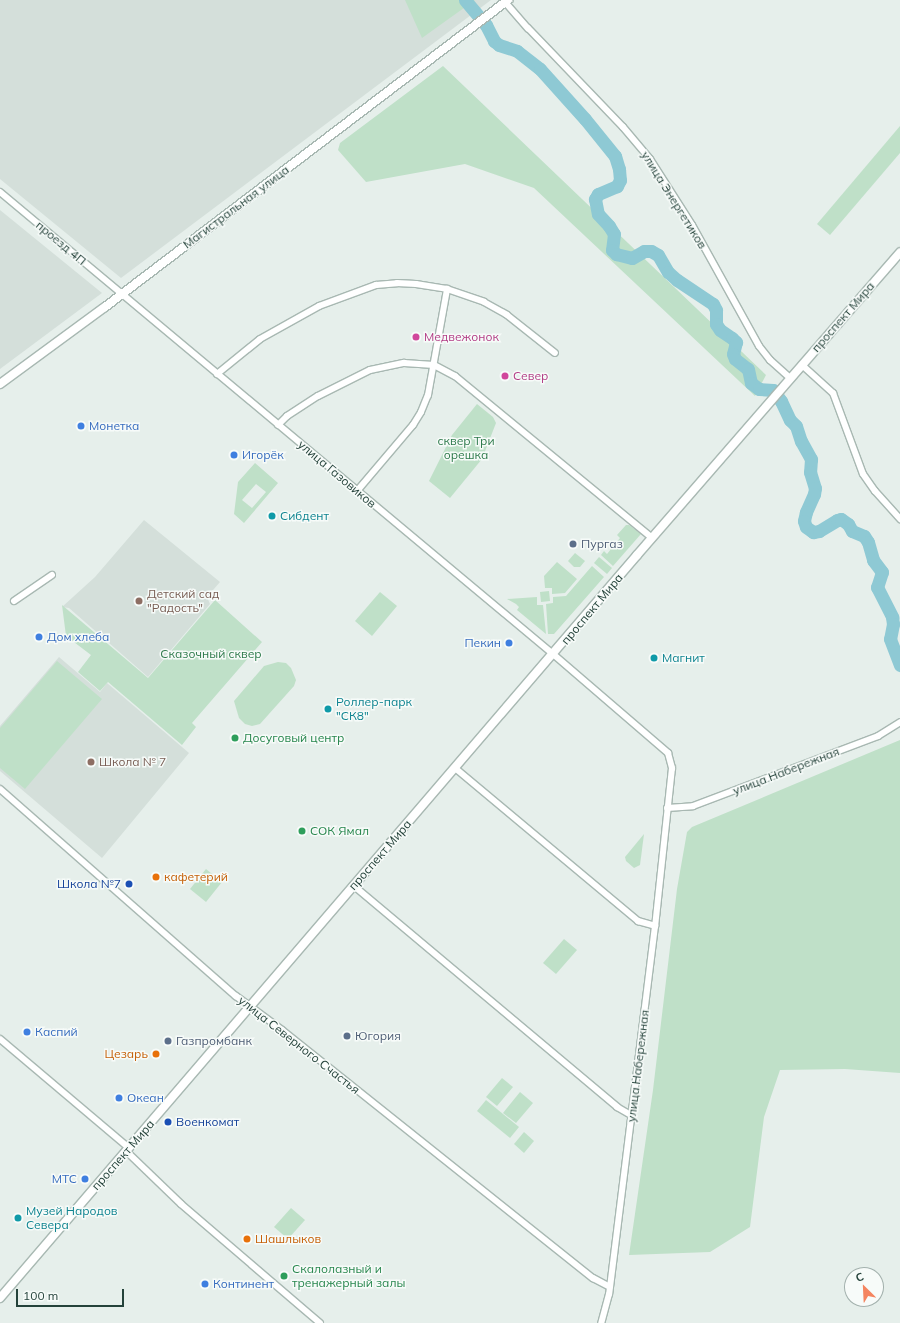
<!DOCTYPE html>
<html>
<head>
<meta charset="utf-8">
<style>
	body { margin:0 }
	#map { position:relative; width:900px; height:1323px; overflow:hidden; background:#e6efeb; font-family:Mulish,sans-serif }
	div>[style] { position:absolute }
	.built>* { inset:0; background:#d4dfda }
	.green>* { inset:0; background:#bfe0c8 }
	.river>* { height:13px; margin:-6.5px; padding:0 6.5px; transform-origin:6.5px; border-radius:6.5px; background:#8ec9d4 }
	.roads { filter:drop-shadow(1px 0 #a8b8b2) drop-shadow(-1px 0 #a8b8b2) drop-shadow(0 1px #a8b8b2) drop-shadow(0 -1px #a8b8b2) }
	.street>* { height:6px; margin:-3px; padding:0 3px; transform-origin:3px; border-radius:3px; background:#fff }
	.secondary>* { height:8px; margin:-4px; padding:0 4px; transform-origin:4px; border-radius:4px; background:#fff }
	.dots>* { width:11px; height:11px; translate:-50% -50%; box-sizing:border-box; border:2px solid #f7fbf9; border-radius:50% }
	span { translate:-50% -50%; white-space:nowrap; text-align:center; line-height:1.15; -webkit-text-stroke:3px #f7fbf9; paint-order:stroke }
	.street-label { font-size:12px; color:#24423a }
	.hotel-label { font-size:12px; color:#b23c85 }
	.left { translate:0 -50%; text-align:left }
	.shop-label { font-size:12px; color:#366cbe }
	.right { translate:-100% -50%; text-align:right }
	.park-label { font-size:12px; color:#2d7a4b }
	.culture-label { font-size:12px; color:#0d838f }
	.service-label { font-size:12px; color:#4e5e75 }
	.education-label { font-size:12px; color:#785e54 }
	.leisure-label { font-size:12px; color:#27864d }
	.food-label { font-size:12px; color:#c56008 }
	.transit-label { font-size:12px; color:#164399 }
	.north { position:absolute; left:844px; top:1267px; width:40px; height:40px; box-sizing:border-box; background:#f7fbf9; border:1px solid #a3b1ad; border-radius:50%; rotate:336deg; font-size:11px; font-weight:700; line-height:16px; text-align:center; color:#24423a }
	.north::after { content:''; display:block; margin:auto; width:14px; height:18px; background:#f4845f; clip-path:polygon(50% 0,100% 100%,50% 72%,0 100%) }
	.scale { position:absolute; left:16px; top:1289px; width:108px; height:18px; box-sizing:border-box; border:2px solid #24423a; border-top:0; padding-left:5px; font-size:12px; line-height:14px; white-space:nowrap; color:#24423a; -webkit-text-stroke:3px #f7fbf9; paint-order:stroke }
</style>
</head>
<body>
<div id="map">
	<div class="built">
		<div style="clip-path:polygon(0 0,491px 0,121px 278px,0 179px)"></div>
		<div style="clip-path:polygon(0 210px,102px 293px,0 369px)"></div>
		<div style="clip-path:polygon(144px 520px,220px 582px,207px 597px,210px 604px,148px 677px,69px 608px,62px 607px,95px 577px)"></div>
		<div style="clip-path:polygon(59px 657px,100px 692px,107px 683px,189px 753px,102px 858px,0 771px,0 726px)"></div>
	</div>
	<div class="green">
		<div style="clip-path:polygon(405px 0,475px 0,422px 38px)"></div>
		<div style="clip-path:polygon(443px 66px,766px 375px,755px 396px,534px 188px,465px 164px,366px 182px,338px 150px,340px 143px)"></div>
		<div style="clip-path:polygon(900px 126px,900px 153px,830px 235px,817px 224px)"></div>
		<div style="clip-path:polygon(477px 404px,493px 417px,496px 423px,482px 459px,450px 498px,429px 481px,452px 435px)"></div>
		<div style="clip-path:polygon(evenodd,255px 463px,278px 483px,244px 523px,234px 514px,238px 482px,255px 463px,256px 484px,266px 492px,252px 508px,242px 500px,256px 484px)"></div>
		<div style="clip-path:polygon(626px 525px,629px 525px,641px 534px,613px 566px,601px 555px,604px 551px,607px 554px,620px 538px,617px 535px)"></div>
		<div style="clip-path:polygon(575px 553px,585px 561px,580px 567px,574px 567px,568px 561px)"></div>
		<div style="clip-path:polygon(599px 557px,612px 568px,607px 574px,594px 563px)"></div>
		<div style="clip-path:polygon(557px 562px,577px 579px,565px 593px,552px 594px,552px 588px,545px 588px,544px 576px)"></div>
		<div style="clip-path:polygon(592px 566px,604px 577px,554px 634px,548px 634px,546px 604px,553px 603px,553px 597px,566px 596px)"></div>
		<div style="clip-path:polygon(549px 591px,550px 601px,541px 602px,540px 592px)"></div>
		<div style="clip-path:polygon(380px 592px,397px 606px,372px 636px,355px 621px)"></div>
		<div style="clip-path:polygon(537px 597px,537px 605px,543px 605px,546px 634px,517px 610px,519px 607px,516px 604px,507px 599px)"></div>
		<div style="clip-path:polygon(215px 600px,262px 642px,192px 723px,196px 727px,182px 745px,108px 682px,100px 691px,78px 672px,91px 655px,66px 636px,62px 605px,148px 678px)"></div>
		<div style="clip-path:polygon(57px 661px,102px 699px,25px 789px,0 768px,0 728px)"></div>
		<div style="clip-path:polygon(278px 662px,286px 663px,291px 668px,296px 680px,294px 686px,260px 724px,252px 726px,245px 724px,239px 718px,234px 701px,264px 666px)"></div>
		<div style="clip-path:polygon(900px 740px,900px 1073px,845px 1069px,780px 1070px,764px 1117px,750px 1227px,710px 1252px,629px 1255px,653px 1090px,677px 889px,687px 832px,692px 827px)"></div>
		<div style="clip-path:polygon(644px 834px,640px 865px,634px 868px,626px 861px,625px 857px)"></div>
		<div style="clip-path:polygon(206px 869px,222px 882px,206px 902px,190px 889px)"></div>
		<div style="clip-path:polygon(564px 939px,577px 950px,556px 974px,543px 963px)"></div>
		<div style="clip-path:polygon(502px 1078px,513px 1087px,497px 1106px,486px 1097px)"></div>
		<div style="clip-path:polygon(520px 1092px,533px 1103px,516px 1123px,503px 1113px)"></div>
		<div style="clip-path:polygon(486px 1100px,519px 1127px,510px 1138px,477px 1111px)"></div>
		<div style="clip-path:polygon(524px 1132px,534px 1141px,524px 1153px,514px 1144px)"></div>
		<div style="clip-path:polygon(291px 1208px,305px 1220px,288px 1239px,274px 1227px)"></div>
	</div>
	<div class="river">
		<div style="left:465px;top:0;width:33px;rotate:50deg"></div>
		<div style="left:486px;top:25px;width:18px;rotate:63deg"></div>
		<div style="left:494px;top:41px;width:6px;rotate:39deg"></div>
		<div style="left:499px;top:45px;width:19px;rotate:18deg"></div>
		<div style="left:517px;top:51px;width:29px;rotate:38deg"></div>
		<div style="left:540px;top:69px;width:67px;rotate:48deg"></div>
		<div style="left:585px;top:119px;width:48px;rotate:51deg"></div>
		<div style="left:615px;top:156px;width:14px;rotate:73deg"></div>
		<div style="left:619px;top:169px;width:11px;rotate:85deg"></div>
		<div style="left:620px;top:180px;width:7px;rotate:117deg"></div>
		<div style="left:617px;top:186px;width:21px;rotate:157deg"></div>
		<div style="left:598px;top:194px;width:6px;rotate:121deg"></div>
		<div style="left:595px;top:199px;width:15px;rotate:79deg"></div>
		<div style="left:598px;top:214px;width:16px;rotate:47deg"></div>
		<div style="left:609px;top:226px;width:9px;rotate:58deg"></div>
		<div style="left:614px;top:234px;width:16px;rotate:97deg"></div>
		<div style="left:612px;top:250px;width:6px;rotate:45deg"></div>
		<div style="left:616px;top:254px;width:16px;rotate:14deg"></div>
		<div style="left:632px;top:258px;width:14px;rotate:-30deg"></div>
		<div style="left:644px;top:251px;width:7px"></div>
		<div style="left:651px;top:251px;width:8px;rotate:30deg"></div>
		<div style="left:658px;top:255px;width:20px;rotate:60deg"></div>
		<div style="left:668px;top:272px;width:12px;rotate:42deg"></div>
		<div style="left:677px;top:280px;width:43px;rotate:33.7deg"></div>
		<div style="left:713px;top:304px;width:7px;rotate:63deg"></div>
		<div style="left:716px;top:310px;width:14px;rotate:90deg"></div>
		<div style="left:716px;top:324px;width:7px;rotate:56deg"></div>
		<div style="left:720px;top:330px;width:14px;rotate:34deg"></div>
		<div style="left:732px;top:338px;width:6px;rotate:45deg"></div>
		<div style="left:736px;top:342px;width:12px;rotate:104deg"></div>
		<div style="left:733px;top:354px;width:5px;rotate:68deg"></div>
		<div style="left:735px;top:359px;width:16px;rotate:38deg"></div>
		<div style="left:748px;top:369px;width:14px;rotate:78deg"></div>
		<div style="left:751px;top:383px;width:10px;rotate:37deg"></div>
		<div style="left:759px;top:389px;width:14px;rotate:4deg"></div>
		<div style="left:773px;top:390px;width:14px;rotate:54deg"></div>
		<div style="left:781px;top:401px;width:21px;rotate:65deg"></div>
		<div style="left:790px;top:420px;width:8px;rotate:45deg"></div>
		<div style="left:796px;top:426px;width:16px;rotate:72deg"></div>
		<div style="left:801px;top:441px;width:21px;rotate:61deg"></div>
		<div style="left:811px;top:459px;width:13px;rotate:94deg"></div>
		<div style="left:810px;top:472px;width:17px;rotate:73deg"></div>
		<div style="left:815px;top:488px;width:6px;rotate:99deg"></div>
		<div style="left:814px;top:494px;width:20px;rotate:114deg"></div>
		<div style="left:806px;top:512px;width:9px;rotate:103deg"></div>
		<div style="left:804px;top:521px;width:6px;rotate:72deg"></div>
		<div style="left:806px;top:527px;width:9px;rotate:36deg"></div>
		<div style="left:813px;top:532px;width:6px;rotate:-9deg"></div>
		<div style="left:819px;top:531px;width:21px;rotate:-31deg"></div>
		<div style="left:837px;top:520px;width:4px;rotate:-14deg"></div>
		<div style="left:841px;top:519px;width:9px;rotate:36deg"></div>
		<div style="left:848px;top:524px;width:8px;rotate:60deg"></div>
		<div style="left:852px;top:531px;width:13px;rotate:23deg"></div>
		<div style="left:864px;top:536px;width:7px;rotate:56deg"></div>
		<div style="left:868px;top:542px;width:19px;rotate:74deg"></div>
		<div style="left:873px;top:560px;width:15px;rotate:53deg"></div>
		<div style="left:882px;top:572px;width:16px;rotate:108deg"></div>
		<div style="left:877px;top:587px;width:34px;rotate:63deg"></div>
		<div style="left:892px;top:617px;width:7px;rotate:82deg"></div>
		<div style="left:893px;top:624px;width:15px;rotate:101deg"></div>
		<div style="left:890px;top:639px;width:28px;rotate:69deg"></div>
	</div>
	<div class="roads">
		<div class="street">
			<div style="left:505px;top:2px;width:35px;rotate:49deg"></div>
			<div style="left:528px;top:28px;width:137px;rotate:46.2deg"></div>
			<div style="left:623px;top:127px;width:42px;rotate:49.8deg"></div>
			<div style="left:650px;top:159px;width:78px;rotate:57.5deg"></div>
			<div style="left:692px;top:225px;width:138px;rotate:61deg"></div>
			<div style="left:759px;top:346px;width:18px;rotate:52deg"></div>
			<div style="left:770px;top:360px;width:27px;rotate:42deg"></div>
			<div style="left:0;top:192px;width:721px;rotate:39.88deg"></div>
			<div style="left:553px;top:654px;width:152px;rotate:40.7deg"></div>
			<div style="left:668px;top:753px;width:16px;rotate:75deg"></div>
			<div style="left:672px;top:768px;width:159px;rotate:96.1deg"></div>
			<div style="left:655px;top:926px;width:371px;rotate:97.1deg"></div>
			<div style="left:609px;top:1294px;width:30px;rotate:105deg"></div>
			<div style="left:802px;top:365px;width:42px;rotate:42.1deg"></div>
			<div style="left:833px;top:393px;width:86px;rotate:69.7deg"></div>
			<div style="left:863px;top:474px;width:21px;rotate:55deg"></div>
			<div style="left:875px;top:491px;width:38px;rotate:48deg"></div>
			<div style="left:217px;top:374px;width:55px;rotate:-39.1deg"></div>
			<div style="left:260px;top:339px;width:68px;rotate:-29.2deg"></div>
			<div style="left:319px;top:306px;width:61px;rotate:-20.2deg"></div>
			<div style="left:376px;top:285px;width:21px;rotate:-5deg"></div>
			<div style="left:397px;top:283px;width:19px;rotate:3deg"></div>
			<div style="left:416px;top:284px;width:31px;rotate:9deg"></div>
			<div style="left:447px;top:289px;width:39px;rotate:19deg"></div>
			<div style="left:484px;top:302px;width:26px;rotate:29deg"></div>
			<div style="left:507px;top:315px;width:61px;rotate:38.4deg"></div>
			<div style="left:278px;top:425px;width:13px;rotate:-45deg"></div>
			<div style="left:287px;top:416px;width:37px;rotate:-33deg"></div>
			<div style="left:318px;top:396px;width:58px;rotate:-26.6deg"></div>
			<div style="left:370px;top:370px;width:35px;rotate:-12deg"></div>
			<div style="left:404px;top:363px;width:30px;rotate:4deg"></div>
			<div style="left:434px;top:365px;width:24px;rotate:28deg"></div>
			<div style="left:455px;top:376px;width:255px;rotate:39.4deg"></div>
			<div style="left:357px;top:491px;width:87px;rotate:-49.7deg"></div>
			<div style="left:413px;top:425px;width:15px;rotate:-58deg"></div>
			<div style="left:421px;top:412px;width:18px;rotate:-68deg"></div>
			<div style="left:428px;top:395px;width:108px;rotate:-79.8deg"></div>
			<div style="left:14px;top:601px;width:46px;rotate:-34.4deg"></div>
			<div style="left:455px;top:768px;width:239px;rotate:39.9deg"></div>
			<div style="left:638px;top:921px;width:18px;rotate:16deg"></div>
			<div style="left:0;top:789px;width:314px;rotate:41.3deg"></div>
			<div style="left:236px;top:996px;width:57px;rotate:36.5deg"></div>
			<div style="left:282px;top:1030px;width:398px;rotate:38.6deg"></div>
			<div style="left:593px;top:1278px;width:19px;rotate:28deg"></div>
			<div style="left:667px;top:808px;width:26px;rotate:-4deg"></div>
			<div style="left:693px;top:806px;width:198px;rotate:-20.7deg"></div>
			<div style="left:878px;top:736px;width:26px;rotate:-32deg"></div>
			<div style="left:354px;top:886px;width:344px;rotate:40deg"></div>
			<div style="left:617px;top:1107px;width:16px;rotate:30deg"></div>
			<div style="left:0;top:1039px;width:169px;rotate:40.2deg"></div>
			<div style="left:126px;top:1151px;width:76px;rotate:43.9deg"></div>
			<div style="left:181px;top:1204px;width:183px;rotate:40.6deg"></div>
		</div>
		<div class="secondary">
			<div style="left:0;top:384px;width:130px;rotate:-36.3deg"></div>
			<div style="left:105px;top:307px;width:507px;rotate:-37.3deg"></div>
			<div style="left:0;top:1298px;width:979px;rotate:-49.39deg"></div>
			<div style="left:637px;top:555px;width:401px;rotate:-49deg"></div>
		</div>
	</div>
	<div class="dots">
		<div style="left:416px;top:337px;background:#d1479c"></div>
		<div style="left:505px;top:376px;background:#d1479c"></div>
		<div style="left:81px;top:426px;background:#3f7fe0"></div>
		<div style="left:234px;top:455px;background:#3f7fe0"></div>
		<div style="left:272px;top:516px;background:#0f9aa8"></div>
		<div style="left:573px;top:544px;background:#5c6f8a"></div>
		<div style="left:139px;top:601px;background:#8d6e63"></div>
		<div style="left:39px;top:637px;background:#3f7fe0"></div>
		<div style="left:509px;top:643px;background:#3f7fe0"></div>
		<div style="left:654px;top:658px;background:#0f9aa8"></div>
		<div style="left:328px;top:709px;background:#0f9aa8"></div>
		<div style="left:235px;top:738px;background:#2e9e5b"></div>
		<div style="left:91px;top:762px;background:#8d6e63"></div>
		<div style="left:302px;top:831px;background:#2e9e5b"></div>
		<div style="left:156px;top:877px;background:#e8710a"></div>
		<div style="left:129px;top:884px;background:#1a4fb4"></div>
		<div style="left:27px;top:1032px;background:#3f7fe0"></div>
		<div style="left:347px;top:1036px;background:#5c6f8a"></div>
		<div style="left:168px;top:1041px;background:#5c6f8a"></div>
		<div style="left:156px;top:1054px;background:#e8710a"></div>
		<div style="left:119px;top:1098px;background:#3f7fe0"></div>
		<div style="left:168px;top:1122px;background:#1a4fb4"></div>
		<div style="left:85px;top:1179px;background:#3f7fe0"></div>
		<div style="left:18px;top:1218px;background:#0f9aa8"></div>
		<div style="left:247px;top:1239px;background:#e8710a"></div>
		<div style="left:284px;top:1276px;background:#2e9e5b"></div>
		<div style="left:205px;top:1284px;background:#3f7fe0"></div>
	</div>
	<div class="street-label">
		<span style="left:674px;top:200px;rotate:58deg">улица Энергетиков</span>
		<span style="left:236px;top:207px;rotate:-37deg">Магистральная улица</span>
		<span style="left:61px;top:243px;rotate:40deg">проезд 4П</span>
		<span style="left:843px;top:317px;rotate:-49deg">проспект Мира</span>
		<span style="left:337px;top:474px;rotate:40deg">улица Газовиков</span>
		<span style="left:592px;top:609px;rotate:-50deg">проспект Мира</span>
		<span style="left:786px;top:771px;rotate:-21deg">улица Набережная</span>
		<span style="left:380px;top:855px;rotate:-49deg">проспект Мира</span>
		<span style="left:299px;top:1045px;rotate:38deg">улица Северного Счастья</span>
		<span style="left:638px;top:1066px;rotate:-83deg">улица Набережная</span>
		<span style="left:123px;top:1155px;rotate:-49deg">проспект Мира</span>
	</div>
	<div class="hotel-label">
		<span class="left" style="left:424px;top:337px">Медвежонок</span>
		<span class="left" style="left:513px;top:376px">Север</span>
	</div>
	<div class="shop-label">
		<span class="left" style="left:89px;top:426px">Монетка</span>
		<span class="left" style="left:242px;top:455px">Игорёк</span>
		<span class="left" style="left:47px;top:637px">Дом хлеба</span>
		<span class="right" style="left:501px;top:643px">Пекин</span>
		<span class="left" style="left:35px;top:1032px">Каспий</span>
		<span class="left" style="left:127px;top:1098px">Океан</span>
		<span class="right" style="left:77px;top:1179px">МТС</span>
		<span class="left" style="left:213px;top:1284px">Континент</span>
	</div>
	<div class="park-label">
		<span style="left:466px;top:448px">сквер Три<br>орешка</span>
		<span style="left:211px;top:654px">Сказочный сквер</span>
	</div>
	<div class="culture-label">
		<span class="left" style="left:280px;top:516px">Сибдент</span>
		<span class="left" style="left:662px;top:658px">Магнит</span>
		<span class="left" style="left:336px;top:709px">Роллер-парк<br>"СК8"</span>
		<span class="left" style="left:26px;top:1218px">Музей Народов<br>Севера</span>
	</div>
	<div class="service-label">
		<span class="left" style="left:581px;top:544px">Пургаз</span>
		<span class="left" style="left:355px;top:1036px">Югория</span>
		<span class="left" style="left:176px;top:1041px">Газпромбанк</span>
	</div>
	<div class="education-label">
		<span class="left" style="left:147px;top:601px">Детский сад<br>"Радость"</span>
		<span class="left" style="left:99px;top:762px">Школа № 7</span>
	</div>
	<div class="leisure-label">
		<span class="left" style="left:243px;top:738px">Досуговый центр</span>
		<span class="left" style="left:310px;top:831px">СОК Ямал</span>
		<span class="left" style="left:292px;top:1276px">Скалолазный и<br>тренажерный залы</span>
	</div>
	<div class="food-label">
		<span class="left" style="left:164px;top:877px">кафетерий</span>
		<span class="right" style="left:148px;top:1054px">Цезарь</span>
		<span class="left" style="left:255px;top:1239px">Шашлыков</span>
	</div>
	<div class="transit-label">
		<span class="right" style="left:121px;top:884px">Школа №7</span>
		<span class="left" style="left:176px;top:1122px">Военкомат</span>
	</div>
	<div class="north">С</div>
	<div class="scale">100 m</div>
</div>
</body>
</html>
